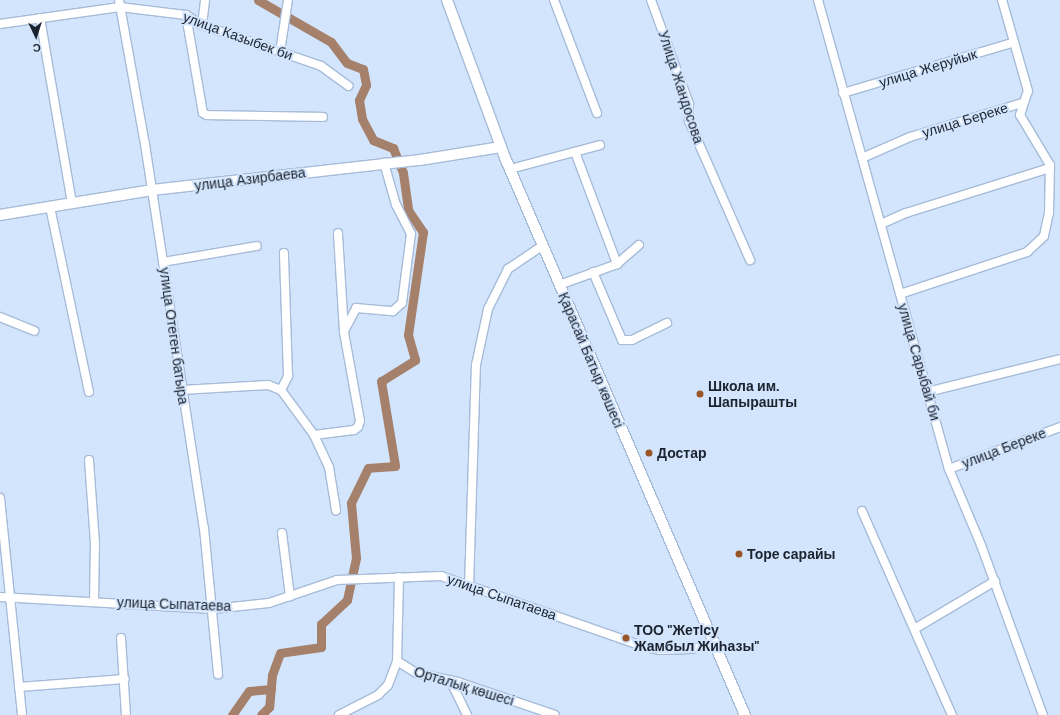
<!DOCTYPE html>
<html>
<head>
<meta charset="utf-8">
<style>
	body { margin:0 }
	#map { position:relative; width:1060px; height:715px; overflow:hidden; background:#d3e5fd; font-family:"DM Sans",sans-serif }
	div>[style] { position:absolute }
	.river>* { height:9px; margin:-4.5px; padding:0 4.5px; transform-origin:4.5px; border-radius:4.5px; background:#a5806b }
	.roads { filter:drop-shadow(1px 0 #a6bbd8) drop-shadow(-1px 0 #a6bbd8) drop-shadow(0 1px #a6bbd8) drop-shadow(0 -1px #a6bbd8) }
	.minor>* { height:8px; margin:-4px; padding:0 4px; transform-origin:4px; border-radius:4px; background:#fff }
	.major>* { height:10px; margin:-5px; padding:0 5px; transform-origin:5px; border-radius:5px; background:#fff }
	.dots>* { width:11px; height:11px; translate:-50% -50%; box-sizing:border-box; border:2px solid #d3e5fd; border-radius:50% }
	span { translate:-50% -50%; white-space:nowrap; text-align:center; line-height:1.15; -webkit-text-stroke:4px #d3e5fd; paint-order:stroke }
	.street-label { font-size:14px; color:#1b232e }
	.poi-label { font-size:14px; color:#1b232e; font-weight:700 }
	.left { translate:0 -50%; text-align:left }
	.north { position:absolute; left:16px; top:16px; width:40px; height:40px; -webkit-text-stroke:3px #d3e5fd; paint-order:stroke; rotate:176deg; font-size:11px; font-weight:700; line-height:16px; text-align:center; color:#1b232e }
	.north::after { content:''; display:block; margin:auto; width:14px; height:18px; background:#1b232e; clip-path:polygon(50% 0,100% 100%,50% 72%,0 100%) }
</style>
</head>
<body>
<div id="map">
	<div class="river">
		<div style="left:258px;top:0;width:84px;rotate:29.9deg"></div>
		<div style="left:331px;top:42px;width:26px;rotate:53deg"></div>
		<div style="left:347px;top:63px;width:17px;rotate:21deg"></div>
		<div style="left:363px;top:69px;width:16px;rotate:79deg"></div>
		<div style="left:366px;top:85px;width:17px;rotate:115deg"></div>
		<div style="left:359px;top:100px;width:19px;rotate:81deg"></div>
		<div style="left:362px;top:119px;width:24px;rotate:62deg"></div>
		<div style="left:373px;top:140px;width:22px;rotate:22deg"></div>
		<div style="left:393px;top:148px;width:27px;rotate:68deg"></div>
		<div style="left:403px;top:173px;width:37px;rotate:82deg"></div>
		<div style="left:408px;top:210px;width:27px;rotate:56deg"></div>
		<div style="left:423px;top:232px;width:104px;rotate:98.3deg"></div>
		<div style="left:408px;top:335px;width:26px;rotate:74deg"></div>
		<div style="left:415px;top:360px;width:40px;rotate:148deg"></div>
		<div style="left:381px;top:381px;width:86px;rotate:80.6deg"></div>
		<div style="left:395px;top:466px;width:27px;rotate:176deg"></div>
		<div style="left:368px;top:468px;width:39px;rotate:116deg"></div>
		<div style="left:351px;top:503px;width:55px;rotate:84.8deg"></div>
		<div style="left:356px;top:558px;width:43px;rotate:102.1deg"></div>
		<div style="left:347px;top:600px;width:35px;rotate:137deg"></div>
		<div style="left:321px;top:624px;width:23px;rotate:90deg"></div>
		<div style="left:321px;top:647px;width:41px;rotate:171.7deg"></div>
		<div style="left:280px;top:653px;width:23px;rotate:110deg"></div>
		<div style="left:272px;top:675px;width:32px;rotate:95deg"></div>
		<div style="left:269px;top:707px;width:11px;rotate:135deg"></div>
		<div style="left:232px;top:715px;width:29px;rotate:-55deg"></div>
		<div style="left:249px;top:691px;width:22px;rotate:-5deg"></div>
	</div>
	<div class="roads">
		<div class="minor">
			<div style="left:119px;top:0;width:146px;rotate:79.8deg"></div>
			<div style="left:145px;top:144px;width:389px;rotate:81.3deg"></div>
			<div style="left:204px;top:528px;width:147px;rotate:84.5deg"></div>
			<div style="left:554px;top:0;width:121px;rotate:69.2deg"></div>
			<div style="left:651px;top:0;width:111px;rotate:69.9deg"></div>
			<div style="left:689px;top:104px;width:17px;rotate:90deg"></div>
			<div style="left:689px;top:121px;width:152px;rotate:66.3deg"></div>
			<div style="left:818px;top:0;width:487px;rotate:74.4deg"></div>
			<div style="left:949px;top:469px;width:82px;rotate:67.2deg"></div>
			<div style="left:981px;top:545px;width:181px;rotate:70deg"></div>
			<div style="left:186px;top:15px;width:99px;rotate:80.2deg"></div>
			<div style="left:203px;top:113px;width:4px;rotate:27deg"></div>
			<div style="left:207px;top:115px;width:116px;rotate:1deg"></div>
			<div style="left:40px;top:18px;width:188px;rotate:80.2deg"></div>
			<div style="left:0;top:24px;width:121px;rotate:-8.1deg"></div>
			<div style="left:120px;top:7px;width:66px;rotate:6.9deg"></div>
			<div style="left:186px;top:15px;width:19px;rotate:32deg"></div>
			<div style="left:202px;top:25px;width:126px;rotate:19deg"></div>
			<div style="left:321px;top:66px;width:34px;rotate:36deg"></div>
			<div style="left:202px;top:25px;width:25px;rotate:-83deg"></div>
			<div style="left:280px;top:52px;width:53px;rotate:-81.3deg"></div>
			<div style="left:843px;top:93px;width:176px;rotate:-16.5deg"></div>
			<div style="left:575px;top:152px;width:120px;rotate:69.4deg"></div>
			<div style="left:862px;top:158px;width:52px;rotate:-23.6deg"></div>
			<div style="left:910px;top:137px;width:117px;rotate:-16.9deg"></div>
			<div style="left:510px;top:169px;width:93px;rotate:-14.9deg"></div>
			<div style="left:50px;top:207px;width:189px;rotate:78.1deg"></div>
			<div style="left:881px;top:224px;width:27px;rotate:-24deg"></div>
			<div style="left:906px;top:213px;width:151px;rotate:-17.4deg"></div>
			<div style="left:163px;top:262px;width:95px;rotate:-9.7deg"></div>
			<div style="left:593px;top:272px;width:74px;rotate:66.9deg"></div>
			<div style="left:622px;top:340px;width:10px"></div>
			<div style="left:632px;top:340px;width:39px;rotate:-26deg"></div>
			<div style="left:559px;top:285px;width:62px;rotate:-19.9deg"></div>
			<div style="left:617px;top:264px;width:29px;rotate:-41deg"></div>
			<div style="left:900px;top:294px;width:134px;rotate:-18.3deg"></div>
			<div style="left:1027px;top:252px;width:23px;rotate:-43deg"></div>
			<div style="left:1044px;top:236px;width:24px;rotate:-78deg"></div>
			<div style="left:1049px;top:213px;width:48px;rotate:-88.8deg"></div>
			<div style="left:1050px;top:165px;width:58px;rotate:-121deg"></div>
			<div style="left:1020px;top:115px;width:25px;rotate:-72deg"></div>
			<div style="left:1028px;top:91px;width:95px;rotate:-105.9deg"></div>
			<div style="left:0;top:317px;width:37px;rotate:22deg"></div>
			<div style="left:344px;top:331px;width:26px;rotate:-62deg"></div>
			<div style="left:356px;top:308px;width:37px;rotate:5deg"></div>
			<div style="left:393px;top:311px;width:12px;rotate:-42deg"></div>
			<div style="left:402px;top:303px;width:70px;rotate:-82.6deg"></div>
			<div style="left:411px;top:234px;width:33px;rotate:-117deg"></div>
			<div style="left:396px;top:205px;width:44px;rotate:-105.9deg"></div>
			<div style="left:181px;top:390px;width:87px;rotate:-3.3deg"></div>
			<div style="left:268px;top:385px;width:14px;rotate:21deg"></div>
			<div style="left:281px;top:390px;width:56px;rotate:53.7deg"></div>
			<div style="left:314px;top:435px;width:40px;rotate:-7.1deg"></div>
			<div style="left:354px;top:430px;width:5px;rotate:-37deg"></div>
			<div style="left:358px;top:427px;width:6px;rotate:-72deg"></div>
			<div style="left:360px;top:421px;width:90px;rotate:-100.2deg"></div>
			<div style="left:344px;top:332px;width:99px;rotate:-93.5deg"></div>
			<div style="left:281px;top:390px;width:16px;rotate:-63deg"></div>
			<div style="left:288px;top:376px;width:123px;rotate:-91.9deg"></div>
			<div style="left:927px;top:392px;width:137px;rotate:-13.9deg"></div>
			<div style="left:314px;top:435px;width:35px;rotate:65deg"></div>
			<div style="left:329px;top:467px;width:44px;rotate:80.8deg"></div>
			<div style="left:89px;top:460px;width:83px;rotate:85.9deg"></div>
			<div style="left:95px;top:543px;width:58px;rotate:91deg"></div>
			<div style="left:949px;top:469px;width:119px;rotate:-20.7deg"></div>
			<div style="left:0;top:498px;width:218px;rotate:84.2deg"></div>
			<div style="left:862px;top:511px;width:223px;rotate:66.2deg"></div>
			<div style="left:282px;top:533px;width:64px;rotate:82.8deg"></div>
			<div style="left:469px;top:586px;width:221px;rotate:-88.2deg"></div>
			<div style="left:476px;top:365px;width:57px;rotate:-77.9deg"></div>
			<div style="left:488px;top:309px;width:45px;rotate:-63.4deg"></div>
			<div style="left:508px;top:269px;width:41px;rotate:-34.1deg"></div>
			<div style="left:0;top:597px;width:213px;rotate:3.2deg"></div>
			<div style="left:213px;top:609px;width:56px;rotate:-6.1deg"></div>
			<div style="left:269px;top:603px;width:72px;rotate:-18.7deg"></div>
			<div style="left:337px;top:580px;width:104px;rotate:-2.2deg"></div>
			<div style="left:441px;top:576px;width:216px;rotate:19.2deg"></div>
			<div style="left:645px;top:647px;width:15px;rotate:11deg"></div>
			<div style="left:660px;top:650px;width:31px;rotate:-2deg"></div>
			<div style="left:691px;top:649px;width:24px;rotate:-12deg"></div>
			<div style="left:916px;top:628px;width:92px;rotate:-30.7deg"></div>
			<div style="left:121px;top:638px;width:77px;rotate:86.3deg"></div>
			<div style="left:397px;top:661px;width:22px;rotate:32deg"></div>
			<div style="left:416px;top:673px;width:43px;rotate:12.1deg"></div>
			<div style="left:458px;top:682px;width:102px;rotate:18.8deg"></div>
			<div style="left:450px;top:680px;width:39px;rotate:64deg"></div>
			<div style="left:19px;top:687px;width:106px;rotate:-4.3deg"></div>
			<div style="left:339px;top:715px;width:44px;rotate:-27.1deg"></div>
			<div style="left:378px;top:695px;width:14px;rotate:-45deg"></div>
			<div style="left:388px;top:685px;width:26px;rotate:-69deg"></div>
			<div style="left:397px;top:661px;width:84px;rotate:-88.6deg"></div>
		</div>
		<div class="major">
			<div style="left:447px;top:0;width:171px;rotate:69.8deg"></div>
			<div style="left:506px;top:160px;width:604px;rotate:66.7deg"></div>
			<div style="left:0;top:215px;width:154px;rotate:-9.3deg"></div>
			<div style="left:152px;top:190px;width:270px;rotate:-6.4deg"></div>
			<div style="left:420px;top:160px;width:82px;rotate:-9.1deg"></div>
		</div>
	</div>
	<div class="dots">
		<div style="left:700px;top:394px;background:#995428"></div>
		<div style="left:649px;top:453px;background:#995428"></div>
		<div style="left:739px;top:554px;background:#995428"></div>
		<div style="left:626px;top:638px;background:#995428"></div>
	</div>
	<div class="street-label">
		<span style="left:238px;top:36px;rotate:20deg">улица Казыбек би</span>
		<span style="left:928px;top:68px;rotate:-17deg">улица Жеруйык</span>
		<span style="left:681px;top:87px;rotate:72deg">Улица Жандосова</span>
		<span style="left:965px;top:120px;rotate:-17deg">улица Береке</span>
		<span style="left:250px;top:179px;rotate:-7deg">улица Азирбаева</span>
		<span style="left:174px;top:336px;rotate:82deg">улица Отеген батыра</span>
		<span style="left:591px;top:360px;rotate:67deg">Қарасай Батыр көшесі</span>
		<span style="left:919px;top:362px;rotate:74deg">улица Сарыбай би</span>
		<span style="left:1004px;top:448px;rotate:-21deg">улица Береке</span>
		<span style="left:502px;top:597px;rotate:19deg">улица Сыпатаева</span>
		<span style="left:174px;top:604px;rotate:2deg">улица Сыпатаева</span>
		<span style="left:464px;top:686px;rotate:17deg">Орталық көшесі</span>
	</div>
	<div class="poi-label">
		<span class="left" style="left:708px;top:394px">Школа им.<br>Шапырашты</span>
		<span class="left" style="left:657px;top:453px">Достар</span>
		<span class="left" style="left:747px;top:554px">Торе сарайы</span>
		<span class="left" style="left:634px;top:638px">ТОО "ЖетIсу<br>Жамбыл Жиhазы"</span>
	</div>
	<div class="north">С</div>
</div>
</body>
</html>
